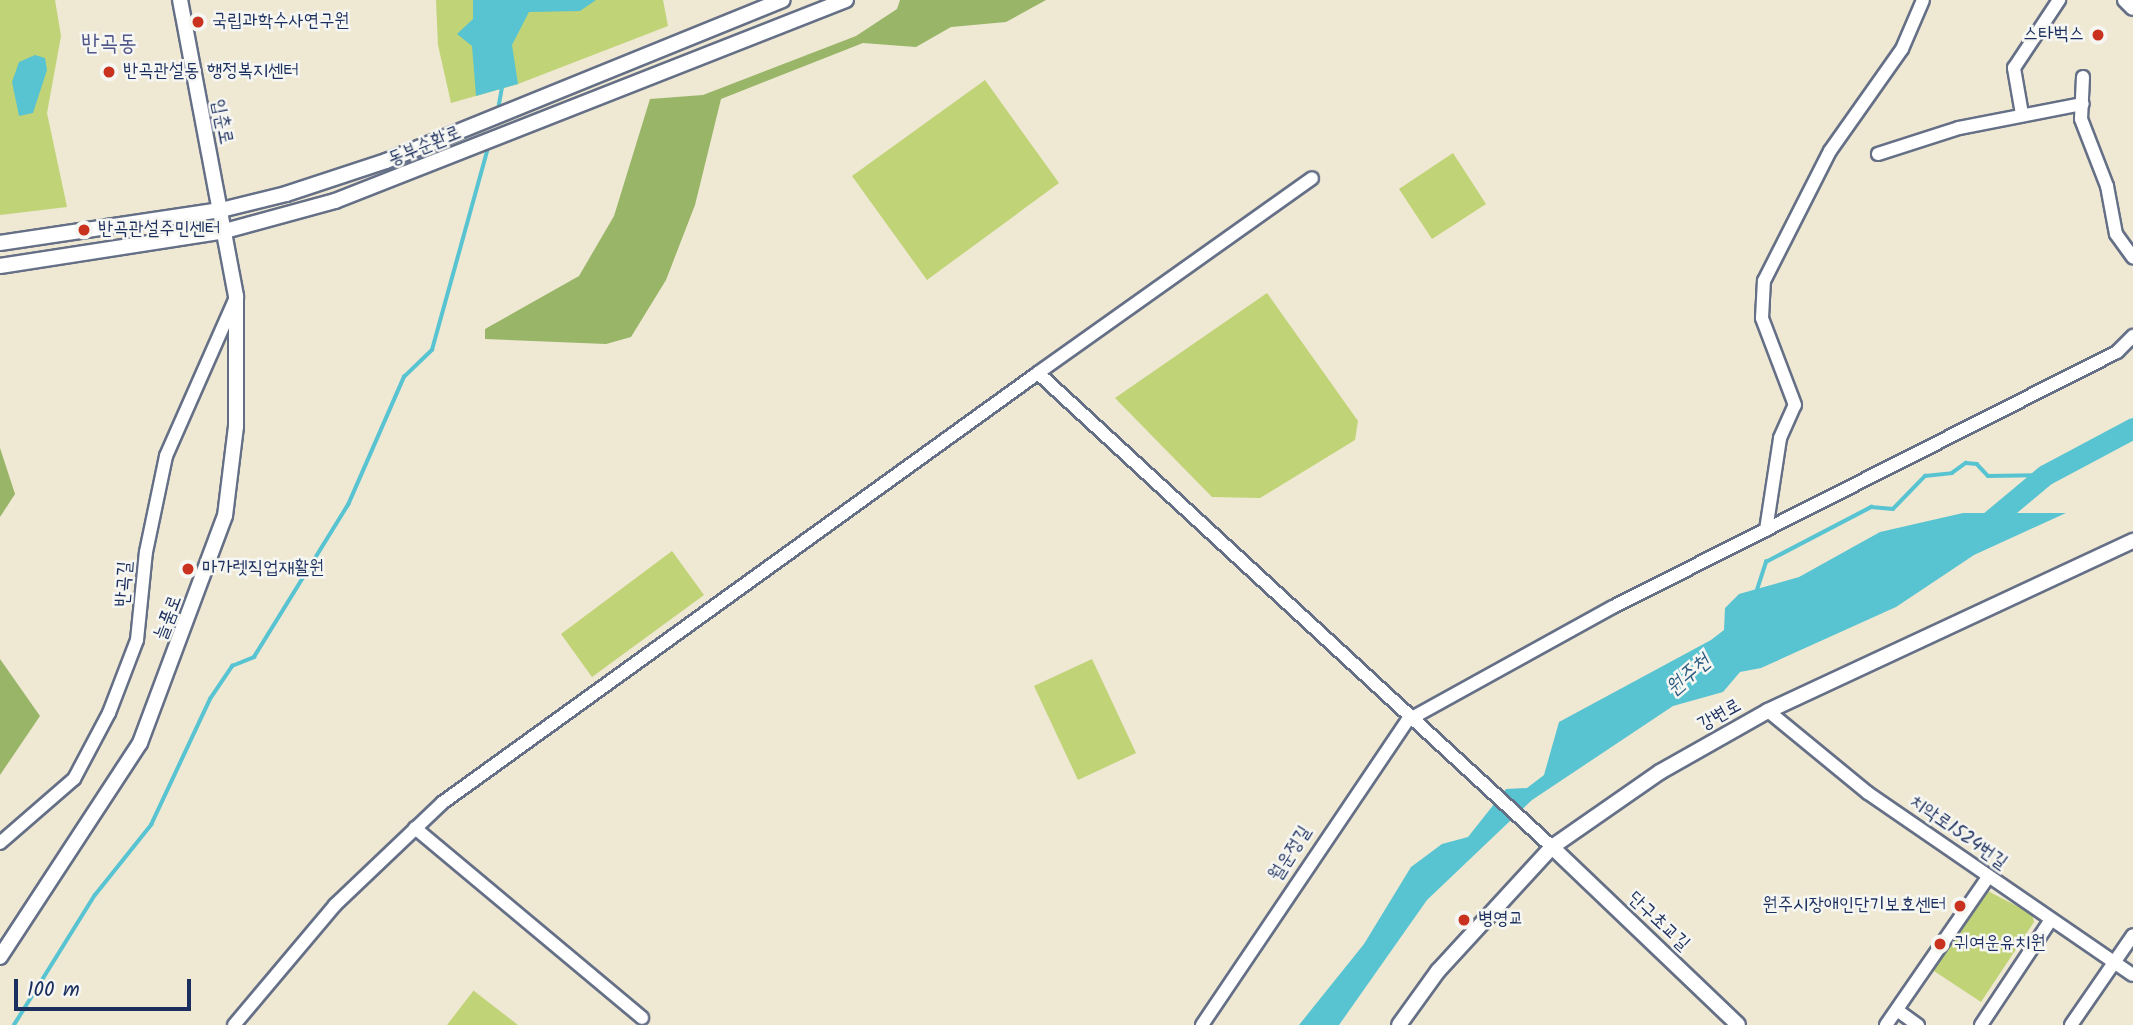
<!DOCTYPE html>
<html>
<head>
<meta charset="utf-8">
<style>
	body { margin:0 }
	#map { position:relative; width:2133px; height:1025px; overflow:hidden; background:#efe8d2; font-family:Kalam,"Poor Story",sans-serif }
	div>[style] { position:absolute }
	.green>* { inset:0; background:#c0d377 }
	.forest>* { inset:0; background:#98b568 }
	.water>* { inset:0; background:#58c4d2 }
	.stream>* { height:3.5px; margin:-1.75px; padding:0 1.75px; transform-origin:1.75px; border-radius:1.75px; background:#58c4d2 }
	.river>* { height:21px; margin:-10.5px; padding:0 10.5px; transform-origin:10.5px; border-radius:10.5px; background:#58c4d2 }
	.roads { filter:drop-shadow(2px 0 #657087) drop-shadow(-2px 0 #657087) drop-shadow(0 2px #657087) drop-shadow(0 -2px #657087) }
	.minor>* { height:12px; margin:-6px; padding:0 6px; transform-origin:6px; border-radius:6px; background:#fff }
	.tertiary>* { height:14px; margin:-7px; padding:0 7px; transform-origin:7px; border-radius:7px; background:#fff }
	.dots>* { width:19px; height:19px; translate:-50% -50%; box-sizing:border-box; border:4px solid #f6f6f2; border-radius:50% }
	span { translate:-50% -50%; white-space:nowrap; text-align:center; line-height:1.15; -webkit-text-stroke:5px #f6f6f2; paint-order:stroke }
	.poi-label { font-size:19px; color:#1b2f5e }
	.left { translate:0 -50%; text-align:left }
	.right { translate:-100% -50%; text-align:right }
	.street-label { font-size:19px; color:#1b2f5e }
	.water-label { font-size:21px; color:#2d5c81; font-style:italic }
	.quarter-label { font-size:23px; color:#515789 }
	.scale { position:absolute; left:14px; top:979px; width:177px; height:32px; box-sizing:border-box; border:4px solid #1b2f5e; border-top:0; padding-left:9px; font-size:21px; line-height:24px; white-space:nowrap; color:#1b2f5e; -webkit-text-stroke:5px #f6f6f2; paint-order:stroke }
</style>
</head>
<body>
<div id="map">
	<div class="green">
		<div style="clip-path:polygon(0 0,55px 0,61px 36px,47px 113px,67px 207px,0 215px)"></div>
		<div style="clip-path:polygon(436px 0,663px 0,668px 26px,518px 84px,451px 103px,438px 45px)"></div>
		<div style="clip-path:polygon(985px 80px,1059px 183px,927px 280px,852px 176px)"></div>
		<div style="clip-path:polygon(1453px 153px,1486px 204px,1432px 239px,1399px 189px)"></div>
		<div style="clip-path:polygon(1267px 293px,1358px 421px,1355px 440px,1260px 498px,1212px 497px,1115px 398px)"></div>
		<div style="clip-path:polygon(672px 551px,704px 595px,592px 677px,561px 634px)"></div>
		<div style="clip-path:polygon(1092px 659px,1136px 753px,1078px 780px,1034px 686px)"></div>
		<div style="clip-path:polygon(1986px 890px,2032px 914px,2034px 922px,1981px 1002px,1931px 969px)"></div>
		<div style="clip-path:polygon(474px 990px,474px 991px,518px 1025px,447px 1025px)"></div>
	</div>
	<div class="forest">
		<div style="clip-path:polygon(900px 0,1046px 0,1006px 22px,951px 27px,916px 47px,863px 43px,721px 99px,695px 205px,666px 280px,631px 337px,606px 344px,485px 339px,485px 329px,579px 276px,614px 216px,650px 99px,703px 95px,856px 36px,897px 9px)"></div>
		<div style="clip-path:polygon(0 448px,15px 494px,0 517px)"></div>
		<div style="clip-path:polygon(0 659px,40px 716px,0 775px)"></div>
	</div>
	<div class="water">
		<div style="clip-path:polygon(473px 0,596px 0,580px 11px,529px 12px,512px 45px,518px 84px,476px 96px,472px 46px,457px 34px,473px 19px)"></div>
		<div style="clip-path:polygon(35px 55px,45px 58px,47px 70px,33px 113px,19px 116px,12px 82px,19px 62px)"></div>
		<div style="clip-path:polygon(1963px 513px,2066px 513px,1974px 555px,1896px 607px,1761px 668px,1740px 672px,1723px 692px,1673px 706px,1532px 800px,1427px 900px,1339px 1025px,1299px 1025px,1364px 944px,1411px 867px,1442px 844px,1468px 837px,1506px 789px,1527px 788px,1544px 775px,1559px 722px,1711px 640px,1724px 630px,1725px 608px,1739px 594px,1799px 577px,1880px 532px)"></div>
	</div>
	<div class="stream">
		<div style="left:498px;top:110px;width:23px;rotate:-80deg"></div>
		<div style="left:1756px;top:593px;width:33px;rotate:-72deg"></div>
		<div style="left:1766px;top:562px;width:119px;rotate:-27.6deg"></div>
		<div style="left:1871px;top:507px;width:22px;rotate:5deg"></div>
		<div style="left:1893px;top:509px;width:46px;rotate:-45.9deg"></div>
		<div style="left:1925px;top:476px;width:27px;rotate:-6deg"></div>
		<div style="left:1952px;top:473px;width:17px;rotate:-36deg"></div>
		<div style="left:1966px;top:463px;width:11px;rotate:5deg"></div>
		<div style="left:1977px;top:464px;width:16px;rotate:47deg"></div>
		<div style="left:1988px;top:476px;width:57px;rotate:-1deg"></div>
		<div style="left:14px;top:1025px;width:153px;rotate:-58.1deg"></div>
		<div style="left:95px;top:895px;width:90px;rotate:-51.3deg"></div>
		<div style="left:151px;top:825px;width:139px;rotate:-64.9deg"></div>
		<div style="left:210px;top:699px;width:40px;rotate:-56deg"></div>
		<div style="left:232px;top:666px;width:24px;rotate:-22deg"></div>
		<div style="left:254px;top:657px;width:179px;rotate:-58.3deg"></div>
		<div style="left:348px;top:505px;width:140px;rotate:-66.4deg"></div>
		<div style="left:404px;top:377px;width:39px;rotate:-44deg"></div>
		<div style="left:432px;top:350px;width:213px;rotate:-74.5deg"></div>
	</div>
	<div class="river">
		<div style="left:1978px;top:531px;width:87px;rotate:-39.9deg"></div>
		<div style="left:2045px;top:475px;width:100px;rotate:-28.1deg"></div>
	</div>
	<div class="roads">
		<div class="minor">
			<div style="left:2083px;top:77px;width:42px;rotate:92.7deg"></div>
			<div style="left:2081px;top:119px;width:72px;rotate:68.8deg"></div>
			<div style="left:2107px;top:186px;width:49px;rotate:79.4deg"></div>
			<div style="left:2116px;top:234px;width:29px;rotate:54deg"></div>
			<div style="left:2022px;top:114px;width:47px;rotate:-99.9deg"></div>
			<div style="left:2014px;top:68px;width:82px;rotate:-56.5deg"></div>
			<div style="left:1878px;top:154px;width:85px;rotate:-17.8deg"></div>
			<div style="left:1959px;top:128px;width:126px;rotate:-11deg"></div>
			<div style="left:1038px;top:373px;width:336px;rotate:-35.4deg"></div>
			<div style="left:1766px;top:530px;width:93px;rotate:-81.3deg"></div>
			<div style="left:1780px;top:438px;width:36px;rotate:-66deg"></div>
			<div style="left:1795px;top:405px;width:93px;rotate:-110.8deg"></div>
			<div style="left:1762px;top:318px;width:37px;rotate:-87deg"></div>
			<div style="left:1764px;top:281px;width:146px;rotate:-63.1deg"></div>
			<div style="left:1830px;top:151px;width:125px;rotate:-54.8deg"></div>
			<div style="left:1902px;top:49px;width:53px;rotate:-66.8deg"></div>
			<div style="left:1768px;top:711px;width:129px;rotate:39.4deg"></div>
			<div style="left:1868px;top:793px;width:321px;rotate:34.5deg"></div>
			<div style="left:415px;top:828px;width:296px;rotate:39.9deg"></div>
			<div style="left:0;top:843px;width:98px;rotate:-40.9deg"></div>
			<div style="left:74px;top:779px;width:75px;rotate:-62.1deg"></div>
			<div style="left:109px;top:713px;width:78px;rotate:-69deg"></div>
			<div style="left:137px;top:640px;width:88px;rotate:-84.2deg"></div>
			<div style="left:146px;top:552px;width:98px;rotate:-78.2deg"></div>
			<div style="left:166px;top:456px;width:174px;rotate:-66.2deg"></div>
			<div style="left:1897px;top:1010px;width:26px;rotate:36deg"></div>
			<div style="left:234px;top:1025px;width:157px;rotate:-49.9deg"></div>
			<div style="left:335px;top:905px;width:148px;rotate:-43.6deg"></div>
			<div style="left:442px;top:803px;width:735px;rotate:-35.81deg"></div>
			<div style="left:1038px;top:373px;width:699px;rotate:42.68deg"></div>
			<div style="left:1202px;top:1025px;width:368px;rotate:-56deg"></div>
			<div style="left:1408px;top:720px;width:234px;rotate:-28.9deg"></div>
			<div style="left:1613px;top:607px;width:565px;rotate:-26.84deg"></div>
			<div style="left:2117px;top:352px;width:23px;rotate:-45deg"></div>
			<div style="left:1886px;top:1025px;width:180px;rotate:-55.4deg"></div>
			<div style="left:1981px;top:1025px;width:125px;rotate:-56.4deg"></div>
			<div style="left:2071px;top:1025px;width:109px;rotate:-55.4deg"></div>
		</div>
		<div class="tertiary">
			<div style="left:2125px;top:0;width:11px;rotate:45deg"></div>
			<div style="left:0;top:243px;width:223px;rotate:-8.5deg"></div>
			<div style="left:221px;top:210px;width:67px;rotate:-13.8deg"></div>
			<div style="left:286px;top:194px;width:105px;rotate:-18.3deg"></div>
			<div style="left:386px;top:161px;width:428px;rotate:-22.1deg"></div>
			<div style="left:0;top:266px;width:228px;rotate:-8.8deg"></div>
			<div style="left:225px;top:231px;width:114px;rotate:-15.3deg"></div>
			<div style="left:335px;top:201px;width:549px;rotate:-21.47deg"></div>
			<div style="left:1552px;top:847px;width:257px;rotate:43.7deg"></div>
			<div style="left:0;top:957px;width:256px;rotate:-56.8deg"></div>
			<div style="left:140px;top:743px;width:242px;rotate:-69.5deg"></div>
			<div style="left:225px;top:516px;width:91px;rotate:-83deg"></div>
			<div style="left:236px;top:426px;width:130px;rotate:-90deg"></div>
			<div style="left:236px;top:296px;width:301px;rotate:-100.7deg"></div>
			<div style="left:1399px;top:1025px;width:67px;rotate:-54.2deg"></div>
			<div style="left:1438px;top:971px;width:168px;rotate:-47.4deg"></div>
			<div style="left:1552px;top:847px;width:131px;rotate:-34.8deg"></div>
			<div style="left:1660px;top:772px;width:124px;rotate:-29.5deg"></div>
			<div style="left:1768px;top:711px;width:403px;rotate:-25deg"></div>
		</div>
	</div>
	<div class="dots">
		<div style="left:198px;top:22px;background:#c8321e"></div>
		<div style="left:2098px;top:35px;background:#c8321e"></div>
		<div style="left:109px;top:72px;background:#c8321e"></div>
		<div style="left:84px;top:230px;background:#c8321e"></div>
		<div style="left:188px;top:569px;background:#c8321e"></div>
		<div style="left:1960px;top:906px;background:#c8321e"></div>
		<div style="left:1464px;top:920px;background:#c8321e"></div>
		<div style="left:1940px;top:944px;background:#c8321e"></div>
	</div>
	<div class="poi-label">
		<span class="left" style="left:212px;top:22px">국립과학수사연구원</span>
		<span class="right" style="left:2084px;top:35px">스타벅스</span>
		<span class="left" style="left:123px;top:72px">반곡관설동 행정복지센터</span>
		<span class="left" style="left:98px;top:230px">반곡관설주민센터</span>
		<span class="left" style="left:202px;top:569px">마가렛직업재활원</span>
		<span class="right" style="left:1946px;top:906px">원주시장애인단기보호센터</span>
		<span class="left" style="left:1478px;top:920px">병영교</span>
		<span class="left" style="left:1954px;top:944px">귀여운유치원</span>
	</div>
	<div class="street-label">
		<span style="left:221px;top:122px;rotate:79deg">입춘로</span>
		<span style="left:425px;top:147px;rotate:-22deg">동부순환로</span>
		<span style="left:125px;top:584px;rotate:-86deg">반곡길</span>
		<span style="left:169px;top:618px;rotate:-69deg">늘품로</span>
		<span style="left:1720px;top:716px;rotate:-29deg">강변로</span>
		<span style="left:1958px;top:833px;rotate:35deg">치악로1524번길</span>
		<span style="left:1291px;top:854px;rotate:-58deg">월운정길</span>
		<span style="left:1658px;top:922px;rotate:43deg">단구초교길</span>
	</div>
	<div class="water-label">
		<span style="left:1689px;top:676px;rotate:-41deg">원주천</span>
	</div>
	<div class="quarter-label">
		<span style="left:109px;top:44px">반곡동</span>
	</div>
	<div class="scale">100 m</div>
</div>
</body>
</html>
